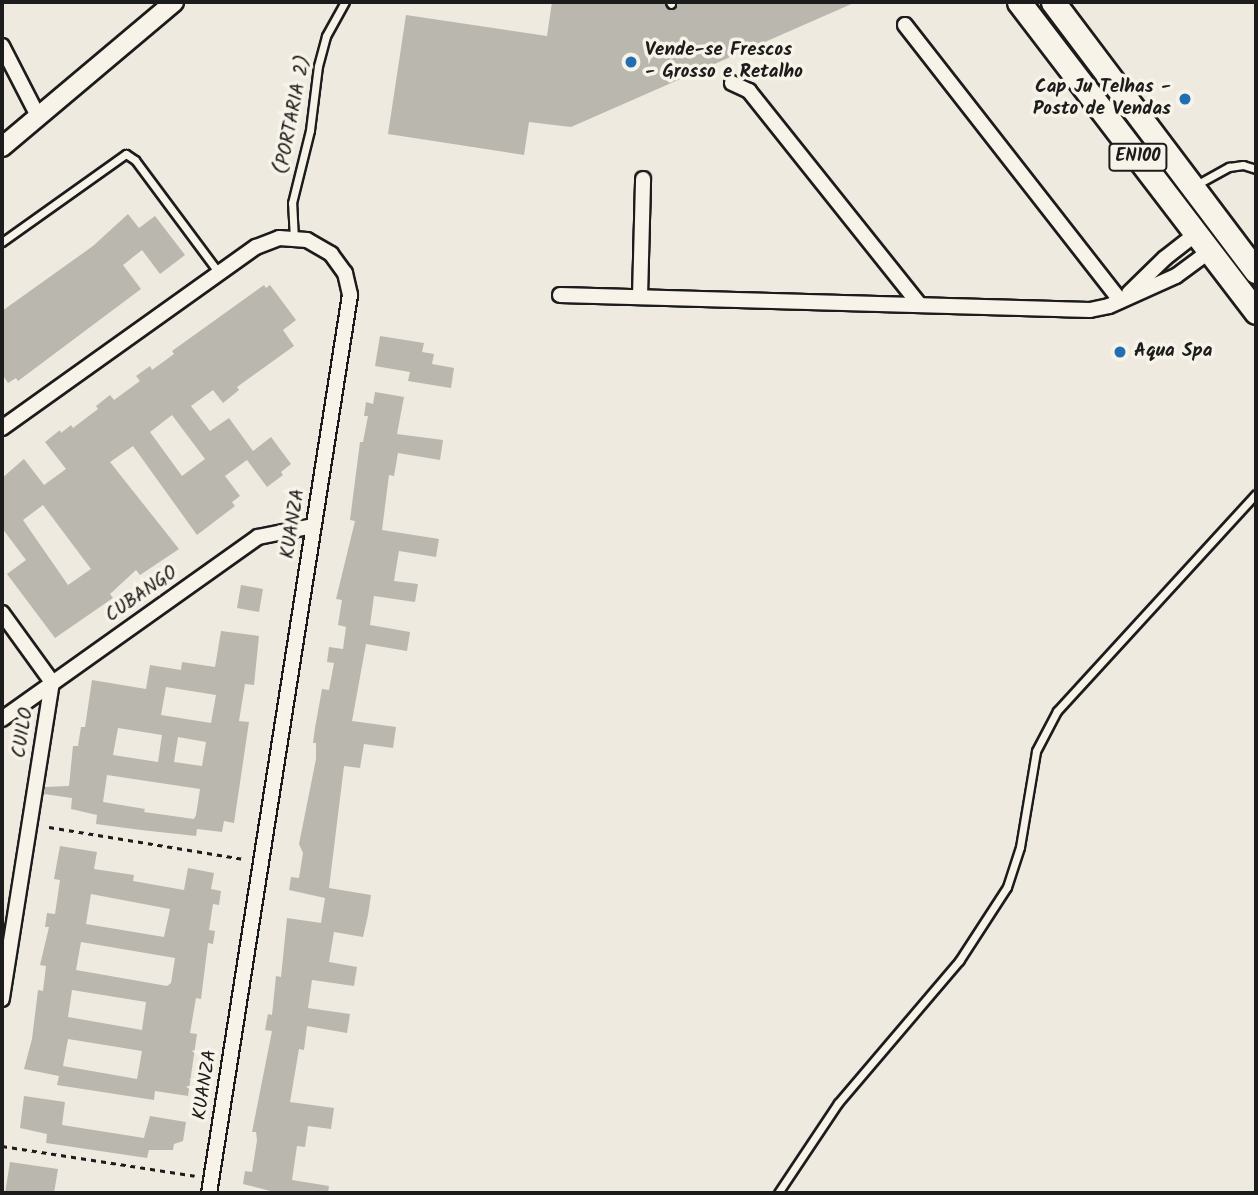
<!DOCTYPE html>
<html>
<head>
<meta charset="utf-8">
<style>
	body { margin:0 }
	#map { position:relative; width:1258px; height:1195px; overflow:hidden; background:#eeeae0; font-family:Kalam,sans-serif }
	div>[style] { position:absolute }
	.building>* { inset:0; background:#bab7af }
	.path>* { height:2.5px; margin-top:-1.25px; transform-origin:0; background:repeating-linear-gradient(90deg,#1c1c1c 0 5px,transparent 0 10px) }
	.roads { filter:drop-shadow(2px 0 #1c1c1c) drop-shadow(-2px 0 #1c1c1c) drop-shadow(0 2px #1c1c1c) drop-shadow(0 -2px #1c1c1c) }
	.service>* { height:7px; margin:-3.5px; padding:0 3.5px; transform-origin:3.5px; border-radius:3.5px; background:#f7f3e8 }
	.minor>* { height:14px; margin:-7px; padding:0 7px; transform-origin:7px; border-radius:7px; background:#f7f3e8 }
	.tertiary>* { height:18px; margin:-9px; padding:0 9px; transform-origin:9px; border-radius:9px; background:#f7f3e8 }
	.trunk>* { height:23px; margin:-11.5px; padding:0 11.5px; transform-origin:11.5px; border-radius:11.5px; background:#f7f3e8 }
	.dots>* { width:19px; height:19px; translate:-50% -50%; box-sizing:border-box; border:4px solid #f7f3e8; border-radius:50% }
	span { translate:-50% -50%; white-space:nowrap; text-align:center; line-height:1.15; -webkit-text-stroke:7px #f7f3e8; paint-order:stroke }
	.shield-label span { padding:2px 5px; background:#f7f3e8; border:2px solid; border-radius:5px; -webkit-text-stroke-width:0 }
	.shield-label { font-size:18px; color:#1c1c1c; font-weight:700 }
	.poi-label { font-size:19px; color:#1c1c1c; font-weight:700 }
	.left { translate:0 -50%; text-align:left }
	.right { translate:-100% -50%; text-align:right }
	.street-label { font-size:19px; color:#1c1c1c }
	.frame { position:absolute; inset:0; border:4px solid #1c1c1c; pointer-events:none }
</style>
</head>
<body>
<div id="map">
	<div class="building">
		<div style="clip-path:polygon(552px 2px,664px 2px,671px 10px,676px 7px,677px 2px,856px 2px,571px 127px,529px 122px,524px 155px,388px 134px,406px 15px,547px 36px)"></div>
		<div style="clip-path:polygon(128px 214px,139px 228px,155px 216px,185px 255px,160px 274px,142px 250px,123px 265px,141px 289px,18px 381px,16px 378px,8px 383px,2px 374px,2px 311px,93px 246px)"></div>
		<div style="clip-path:polygon(evenodd,264px 285px,266px 288px,270px 285px,296px 320px,283px 330px,294px 346px,237px 387px,239px 390px,223px 403px,213px 390px,191px 406px,210px 431px,229px 418px,253px 451px,271px 437px,291px 464px,281px 472px,283px 475px,267px 487px,247px 460px,225px 476px,240px 496px,232px 502px,235px 506px,197px 535px,133px 446px,110px 462px,179px 549px,140px 575px,136px 570px,110px 594px,113px 598px,55px 638px,7px 574px,26px 560px,2px 528px,2px 478px,24px 459px,44px 485px,66px 469px,45px 442px,60px 430px,61px 433px,71px 425px,73px 428px,98px 409px,96px 406px,110px 395px,114px 400px,140px 381px,136px 376px,150px 366px,152px 370px,174px 354px,172px 351px,264px 285px,172px 415px,205px 459px,182px 476px,150px 432px,172px 415px,264px 285px,43px 505px,91px 569px,68px 585px,23px 520px,43px 505px)"></div>
		<div style="clip-path:polygon(380px 336px,424px 343px,422px 352px,434px 354px,432px 364px,454px 368px,451px 388px,408px 381px,410px 372px,375px 366px)"></div>
		<div style="clip-path:polygon(375px 392px,404px 397px,397px 434px,443px 440px,440px 460px,398px 453px,394px 476px,389px 475px,382px 530px,439px 539px,436px 557px,399px 551px,394px 581px,418px 584px,415px 602px,374px 596px,370px 625px,410px 632px,407px 651px,366px 644px,352px 721px,396px 727px,393px 748px,364px 744px,360px 768px,344px 766px,329px 888px,371px 895px,368px 915px,363px 937px,334px 932px,329px 962px,357px 967px,354px 986px,312px 980px,308px 1008px,350px 1014px,347px 1033px,307px 1026px,304px 1050px,299px 1049px,290px 1102px,334px 1108px,331px 1129px,308px 1126px,305px 1147px,297px 1146px,292px 1180px,329px 1186px,328px 1193px,278px 1193px,243px 1184px,245px 1171px,252px 1172px,257px 1140px,256px 1132px,252px 1132px,272px 1031px,265px 1030px,268px 1014px,272px 1015px,276px 976px,281px 977px,287px 918px,321px 923px,325px 898px,289px 890px,291px 877px,299px 878px,303px 853px,299px 844px,316px 759px,316px 743px,313px 743px,315px 728px,322px 689px,329px 690px,334px 663px,327px 662px,329px 647px,343px 649px,346px 627px,338px 625px,342px 600px,336px 599px,355px 521px,350px 520px,360px 442px,363px 442px,368px 416px,364px 416px,366px 402px,373px 404px)"></div>
		<div style="clip-path:polygon(241px 585px,263px 589px,259px 612px,237px 608px)"></div>
		<div style="clip-path:polygon(evenodd,221px 631px,259px 636px,254px 685px,245px 684px,239px 721px,249px 722px,234px 823px,224px 821px,222px 832px,197px 829px,196px 836px,141px 830px,96px 824px,97px 815px,71px 809px,72px 798px,44px 794px,45px 787px,69px 786px,73px 746px,78px 746px,81px 727px,85px 727px,92px 680px,146px 689px,150px 665px,181px 670px,182px 662px,215px 667px,221px 631px,166px 687px,216px 695px,211px 723px,161px 715px,166px 687px,221px 631px,118px 728px,162px 735px,158px 762px,113px 755px,118px 728px,221px 631px,178px 737px,206px 742px,202px 766px,174px 762px,178px 737px,221px 631px,107px 775px,200px 789px,196px 815px,194px 819px,144px 812px,145px 809px,103px 802px,107px 775px)"></div>
		<div style="clip-path:polygon(evenodd,60px 846px,97px 852px,94px 869px,134px 875px,133px 881px,184px 890px,188px 868px,214px 873px,211px 889px,221px 891px,219px 905px,213px 904px,209px 930px,215px 931px,213px 944px,208px 943px,201px 999px,196px 998px,190px 1033px,197px 1034px,188px 1096px,155px 1091px,154px 1100px,57px 1085px,59px 1076px,24px 1069px,32px 1039px,38px 990px,43px 991px,46px 966px,40px 965px,49px 927px,45px 927px,47px 913px,55px 914px,60px 880px,54px 879px,60px 846px,91px 894px,170px 909px,164px 937px,86px 924px,91px 894px,60px 846px,81px 942px,175px 958px,171px 983px,167px 986px,76px 970px,81px 942px,60px 846px,72px 990px,146px 1002px,142px 1030px,68px 1017px,72px 990px,60px 846px,68px 1039px,142px 1051px,137px 1079px,63px 1066px,68px 1039px)"></div>
		<div style="clip-path:polygon(24px 1096px,65px 1102px,62px 1125px,144px 1138px,150px 1116px,186px 1122px,183px 1141px,174px 1144px,173px 1150px,149px 1150px,147px 1158px,46px 1143px,47px 1134px,20px 1128px)"></div>
		<div style="clip-path:polygon(10px 1162px,58px 1169px,54px 1193px,5px 1193px)"></div>
	</div>
	<div class="path">
		<div style="left:49px;top:827px;width:199px;rotate:9.3deg"></div>
		<div style="left:2px;top:1146px;width:195px;rotate:8.8deg"></div>
	</div>
	<div class="roads">
		<div class="service">
			<div style="left:670px;top:2px;width:2px;rotate:63deg"></div>
			<div style="left:1196px;top:185px;width:38px;rotate:-29deg"></div>
			<div style="left:1229px;top:167px;width:14px;rotate:-8deg"></div>
			<div style="left:1243px;top:165px;width:14px;rotate:17deg"></div>
			<div style="left:294px;top:239px;width:36px;rotate:-93deg"></div>
			<div style="left:292px;top:203px;width:75px;rotate:-76.1deg"></div>
			<div style="left:310px;top:130px;width:64px;rotate:-82.9deg"></div>
			<div style="left:318px;top:66px;width:31px;rotate:-75deg"></div>
			<div style="left:326px;top:36px;width:39px;rotate:-61deg"></div>
			<div style="left:2px;top:242px;width:152px;rotate:-35.4deg"></div>
			<div style="left:126px;top:154px;width:11px;rotate:34deg"></div>
			<div style="left:135px;top:160px;width:141px;rotate:53.4deg"></div>
			<div style="left:778px;top:1193px;width:108px;rotate:-56.3deg"></div>
			<div style="left:838px;top:1103px;width:187px;rotate:-49.6deg"></div>
			<div style="left:959px;top:961px;width:88px;rotate:-57deg"></div>
			<div style="left:1007px;top:887px;width:42px;rotate:-72deg"></div>
			<div style="left:1020px;top:847px;width:97px;rotate:-80.5deg"></div>
			<div style="left:1036px;top:751px;width:45px;rotate:-62.3deg"></div>
			<div style="left:1057px;top:711px;width:294px;rotate:-47.5deg"></div>
		</div>
		<div class="minor">
			<div style="left:905px;top:25px;width:350px;rotate:52deg"></div>
			<div style="left:2px;top:46px;width:76px;rotate:62.8deg"></div>
			<div style="left:732px;top:83px;width:19px;rotate:25deg"></div>
			<div style="left:749px;top:91px;width:273px;rotate:51.4deg"></div>
			<div style="left:1129px;top:293px;width:50px;rotate:-44.2deg"></div>
			<div style="left:1165px;top:258px;width:41px;rotate:-38deg"></div>
			<div style="left:560px;top:295px;width:530px;rotate:1.62deg"></div>
			<div style="left:1090px;top:310px;width:19px;rotate:-12deg"></div>
			<div style="left:1109px;top:306px;width:73px;rotate:-24.1deg"></div>
			<div style="left:1176px;top:276px;width:44px;rotate:-36.6deg"></div>
			<div style="left:640px;top:297px;width:118px;rotate:-88.5deg"></div>
			<div style="left:2px;top:428px;width:312px;rotate:-35.5deg"></div>
			<div style="left:256px;top:247px;width:25px;rotate:-21deg"></div>
			<div style="left:279px;top:238px;width:28px;rotate:4deg"></div>
			<div style="left:307px;top:240px;width:28px;rotate:30deg"></div>
			<div style="left:331px;top:254px;width:24px;rotate:54deg"></div>
			<div style="left:345px;top:273px;width:23px;rotate:77deg"></div>
			<div style="left:350px;top:295px;width:909px;rotate:98.92deg"></div>
			<div style="left:2px;top:613px;width:85px;rotate:54.1deg"></div>
			<div style="left:52px;top:682px;width:321px;rotate:99deg"></div>
			<div style="left:2px;top:719px;width:314px;rotate:-35.4deg"></div>
			<div style="left:258px;top:537px;width:56px;rotate:-11.3deg"></div>
		</div>
		<div class="tertiary">
			<div style="left:2px;top:147px;width:225px;rotate:-40.1deg"></div>
		</div>
		<div class="trunk">
			<div style="left:1019px;top:2px;width:390px;rotate:52.6deg"></div>
			<div style="left:1053px;top:2px;width:337px;rotate:53deg"></div>
		</div>
	</div>
	<div class="dots">
		<div style="left:631px;top:62px;background:#1f6fb2"></div>
		<div style="left:1185px;top:99px;background:#1f6fb2"></div>
		<div style="left:1120px;top:352px;background:#1f6fb2"></div>
	</div>
	<div class="shield-label">
		<span style="left:1138px;top:157px">EN100</span>
	</div>
	<div class="poi-label">
		<span class="left" style="left:645px;top:62px">Vende-se Frescos<br>- Grosso e Retalho</span>
		<span class="right" style="left:1171px;top:99px">Cap Ju Telhas -<br>Posto de Vendas</span>
		<span class="left" style="left:1134px;top:352px">Aqua Spa</span>
	</div>
	<div class="street-label">
		<span style="left:294px;top:115px;rotate:-79deg">(PORTARIA 2)</span>
		<span style="left:294px;top:524px;rotate:-81deg">KUANZA</span>
		<span style="left:142px;top:595px;rotate:-35deg">CUBANGO</span>
		<span style="left:24px;top:733px;rotate:-81deg">CUILO</span>
		<span style="left:206px;top:1085px;rotate:-81deg">KUANZA</span>
	</div>
	<div class="frame"></div>
</div>
</body>
</html>
